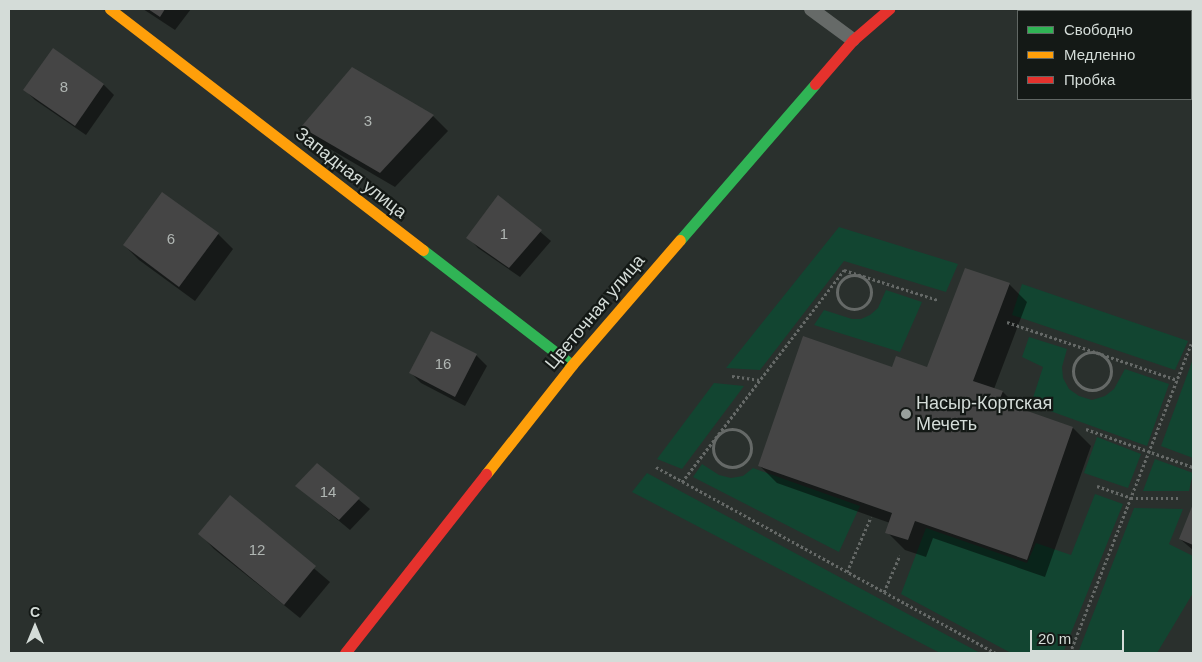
<!DOCTYPE html>
<html>
<head>
<meta charset="utf-8">
<style>
	body { margin:0 }
	#map { position:relative; width:1202px; height:662px; overflow:hidden; background:#2a302d; font-family:Helvetica,sans-serif }
	div>[style] { position:absolute }
	.green>* { inset:0; background:#124531 }
	.shadow>* { inset:0; background:#0007 }
	.building>* { inset:0; background:#454545 }
	.path>* { height:3px; margin-top:-1.5px; transform-origin:0; background:repeating-linear-gradient(90deg,#656967 0 2.5px,transparent 0 5px) }
	.path>.ring { margin:-1.5px; padding:0; box-sizing:content-box; background:none; border:3px solid #656967; border-radius:50% }
	.lane>* { height:14px; margin:-7px; padding:0 7px; transform-origin:7px; border-radius:7px; background:#666a68 }
	.fast>* { height:11px; margin:-5.5px; padding:0 5.5px; transform-origin:5.5px; border-radius:5.5px; background:#30b455 }
	.slow>* { height:11px; margin:-5.5px; padding:0 5.5px; transform-origin:5.5px; border-radius:5.5px; background:#ff9f0a }
	.jam>* { height:11px; margin:-5.5px; padding:0 5.5px; transform-origin:5.5px; border-radius:5.5px; background:#e5322d }
	.dots>* { width:14px; height:14px; translate:-50% -50%; box-sizing:border-box; border:2px solid #141916; border-radius:50% }
	span { translate:-50% -50%; white-space:nowrap; text-align:center; line-height:1.15; -webkit-text-stroke:4.5px #141916; paint-order:stroke }
	.number-label { font-size:15px; color:#b0b6b3 }
	.number-label span { -webkit-text-stroke-width:0 }
	.street-label { font-size:18px; color:#d4dcd8 }
	.poi-label { font-size:18px; color:#d4dcd8 }
	.left { translate:0 -50%; text-align:left }
	.frame { position:absolute; inset:0; border:10px solid #d4dcd8; pointer-events:none }
	.legend { position:absolute; left:1017px; top:10px; width:175px; height:90px; box-sizing:border-box; background:#141916; border:1px solid #616764; margin:0; padding:6px 9px; list-style:none; font-size:15px; color:#d4dcd8 }
	.legend li { display:flex; align-items:center; gap:10px; height:25px }
	.legend b { width:25px; border:1px solid #616764 }
	.north { position:absolute; left:10px; top:602px; width:50px; height:50px; -webkit-text-stroke:4px #141916; paint-order:stroke; rotate:0deg; font-size:14px; font-weight:700; line-height:20px; text-align:center; color:#d4dcd8 }
	.north::after { content:''; display:block; margin:auto; width:18px; height:22px; background:#d4dcd8; clip-path:polygon(50% 0,100% 100%,50% 72%,0 100%) }
	.scale { position:absolute; left:1030px; top:630px; width:94px; height:22px; box-sizing:border-box; border:2px solid #d4dcd8; border-top:0; padding-left:6px; font-size:15px; line-height:18px; white-space:nowrap; color:#d4dcd8; -webkit-text-stroke:4px #141916; paint-order:stroke }
</style>
</head>
<body>
<div id="map">
	<div class="green">
		<div style="clip-path:polygon(839px 227px,958px 264px,946px 292px,844px 261px,760px 370px,726px 368px)"></div>
		<div style="clip-path:polygon(1022px 284px,1188px 341px,1175px 370px,1012px 315px)"></div>
		<div style="clip-path:polygon(886px 290px,922px 302px,900px 352px,814px 325px,824px 310px,852px 319px,861px 319px,870px 315px,878px 308px)"></div>
		<div style="clip-path:polygon(1029px 337px,1067px 349px,1062px 367px,1063px 378px,1069px 389px,1079px 396px,1092px 400px,1105px 396px,1114px 389px,1125px 369px,1169px 384px,1147px 446px,1031px 404px,1043px 367px,1022px 357px)"></div>
		<div style="clip-path:polygon(1193px 359px,1193px 458px,1161px 446px)"></div>
		<div style="clip-path:polygon(714px 383px,744px 386px,682px 469px,657px 459px)"></div>
		<div style="clip-path:polygon(1097px 437px,1141px 454px,1128px 488px,1084px 473px)"></div>
		<div style="clip-path:polygon(1155px 459px,1193px 473px,1189px 491px,1143px 491px)"></div>
		<div style="clip-path:polygon(702px 464px,719px 475px,731px 478px,743px 476px,753px 468px,860px 506px,839px 552px,693px 477px)"></div>
		<div style="clip-path:polygon(647px 473px,980px 653px,940px 653px,632px 492px)"></div>
		<div style="clip-path:polygon(1095px 494px,1123px 504px,1063px 653px,1011px 653px,901px 594px,926px 528px,1027px 563px,1036px 543px,1071px 555px)"></div>
		<div style="clip-path:polygon(1134px 508px,1183px 509px,1169px 544px,1193px 556px,1193px 593px,1157px 653px,1078px 653px)"></div>
	</div>
	<div class="shadow">
		<div style="clip-path:polygon(143px 9px,191px 9px,175px 30px)"></div>
		<div style="clip-path:polygon(353px 69px,433px 116px,448px 131px,395px 187px,318px 142px,303px 127px)"></div>
		<div style="clip-path:polygon(103px 84px,114px 95px,86px 135px,35px 100px,25px 90px)"></div>
		<div style="clip-path:polygon(499px 197px,551px 241px,520px 277px,478px 248px,468px 237px)"></div>
		<div style="clip-path:polygon(218px 234px,233px 249px,195px 301px,139px 260px,124px 245px)"></div>
		<div style="clip-path:polygon(1009px 284px,1027px 302px,994px 389px,1003px 392px,1021px 410px,1073px 428px,1091px 446px,1045px 577px,933px 538px,926px 557px,905px 550px,887px 532px,890px 523px,777px 483px,759px 465px,892px 369px,928px 368px)"></div>
		<div style="clip-path:polygon(476px 355px,487px 366px,465px 406px,421px 383px,411px 373px)"></div>
		<div style="clip-path:polygon(317px 465px,370px 509px,350px 530px,297px 486px)"></div>
		<div style="clip-path:polygon(230px 497px,330px 582px,300px 618px,214px 549px,200px 534px)"></div>
		<div style="clip-path:polygon(1193px 507px,1193px 550px,1180px 539px)"></div>
	</div>
	<div class="building">
		<div style="clip-path:polygon(148px 9px,165px 9px,160px 17px)"></div>
		<div style="clip-path:polygon(53px 48px,104px 84px,75px 126px,23px 90px)"></div>
		<div style="clip-path:polygon(352px 67px,434px 115px,380px 173px,301px 127px)"></div>
		<div style="clip-path:polygon(162px 192px,219px 233px,179px 287px,123px 245px)"></div>
		<div style="clip-path:polygon(498px 195px,542px 230px,509px 268px,466px 238px)"></div>
		<div style="clip-path:polygon(965px 268px,1010px 283px,973px 381px,1003px 391px,999px 401px,1073px 427px,1027px 560px,915px 521px,908px 540px,885px 533px,892px 513px,758px 466px,803px 336px,892px 367px,896px 356px,927px 367px)"></div>
		<div style="clip-path:polygon(431px 331px,477px 354px,455px 397px,409px 373px)"></div>
		<div style="clip-path:polygon(317px 463px,360px 498px,339px 520px,295px 486px)"></div>
		<div style="clip-path:polygon(230px 495px,316px 566px,284px 605px,198px 534px)"></div>
		<div style="clip-path:polygon(1193px 504px,1193px 545px,1179px 539px)"></div>
	</div>
	<div class="path">
		<div class="ring" style="left:837px;top:275px;width:31px;height:31px"></div>
		<div style="left:1007px;top:322px;width:180px;rotate:18.8deg"></div>
		<div class="ring" style="left:1073px;top:352px;width:35px;height:35px"></div>
		<div style="left:732px;top:376px;width:28px;rotate:8deg"></div>
		<div class="ring" style="left:713px;top:429px;width:35px;height:35px"></div>
		<div style="left:1086px;top:429px;width:114px;rotate:19.6deg"></div>
		<div style="left:656px;top:467px;width:388px;rotate:28.7deg"></div>
		<div style="left:682px;top:482px;width:267px;rotate:-52.6deg"></div>
		<div style="left:844px;top:270px;width:99px;rotate:17.7deg"></div>
		<div style="left:1097px;top:486px;width:36px;rotate:19deg"></div>
		<div style="left:1131px;top:498px;width:49px"></div>
		<div style="left:847px;top:572px;width:60px;rotate:-66.4deg"></div>
		<div style="left:884px;top:592px;width:40px;rotate:-66.6deg"></div>
		<div style="left:1070px;top:653px;width:332px;rotate:-68.6deg"></div>
	</div>
	<div class="lane">
		<div style="left:811px;top:9px;width:52px;rotate:36.4deg"></div>
	</div>
	<div class="fast">
		<div style="left:680px;top:240px;width:206px;rotate:-49.1deg"></div>
		<div style="left:423px;top:250px;width:188px;rotate:37.7deg"></div>
	</div>
	<div class="slow">
		<div style="left:110px;top:9px;width:395px;rotate:37.6deg"></div>
		<div style="left:486px;top:474px;width:139px;rotate:-51.7deg"></div>
		<div style="left:572px;top:365px;width:165px;rotate:-49.2deg"></div>
	</div>
	<div class="jam">
		<div style="left:815px;top:84px;width:58px;rotate:-49.2deg"></div>
		<div style="left:853px;top:40px;width:48px;rotate:-40.7deg"></div>
		<div style="left:345px;top:653px;width:228px;rotate:-51.8deg"></div>
	</div>
	<div class="dots">
		<div style="left:906px;top:414px;background:#98a09c"></div>
	</div>
	<div class="number-label">
		<span style="left:64px;top:87px">8</span>
		<span style="left:368px;top:121px">3</span>
		<span style="left:504px;top:234px">1</span>
		<span style="left:171px;top:239px">6</span>
		<span style="left:443px;top:364px">16</span>
		<span style="left:328px;top:492px">14</span>
		<span style="left:257px;top:550px">12</span>
	</div>
	<div class="street-label">
		<span style="left:351px;top:173px;rotate:38deg">Западная улица</span>
		<span style="left:595px;top:312px;rotate:-50deg">Цветочная улица</span>
	</div>
	<div class="poi-label">
		<span class="left" style="left:916px;top:414px">Насыр-Кортская<br>Мечеть</span>
	</div>
	<div class="frame"></div>
	<ul class="legend">
	<li><b style="height:6px;background:#30b455"></b>Свободно</li>
	<li><b style="height:6px;background:#ff9f0a"></b>Медленно</li>
	<li><b style="height:6px;background:#e5322d"></b>Пробка</li>
	</ul>
	<div class="north">С</div>
	<div class="scale">20 m</div>
</div>
</body>
</html>
